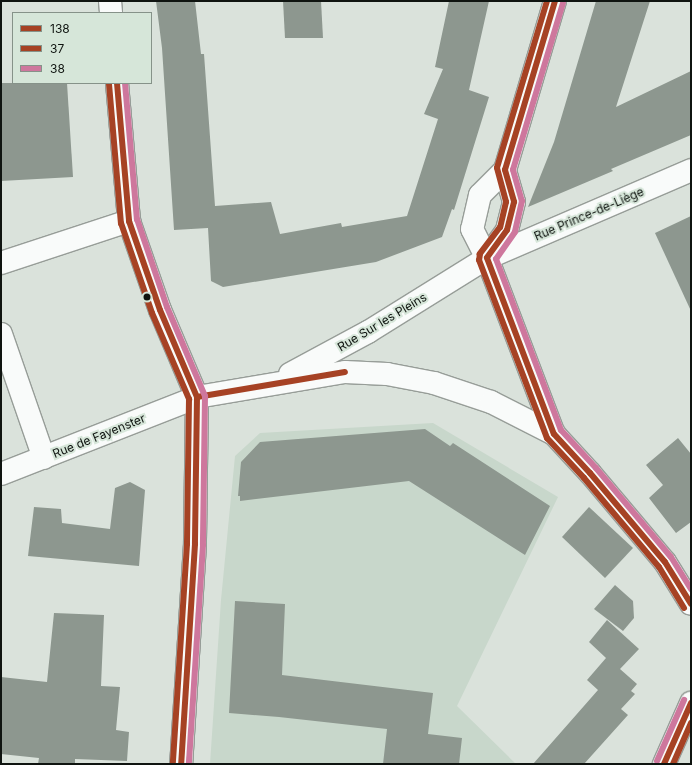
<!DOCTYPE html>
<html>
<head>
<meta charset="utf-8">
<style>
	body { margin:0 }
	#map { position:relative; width:692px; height:765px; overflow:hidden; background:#dae2db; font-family:Inter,sans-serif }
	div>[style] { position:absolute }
	.built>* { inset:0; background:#c8d7cb }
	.building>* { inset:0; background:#8d978f }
	.roads { filter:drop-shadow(1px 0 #979d98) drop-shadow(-1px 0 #979d98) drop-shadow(0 1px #979d98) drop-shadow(0 -1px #979d98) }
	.minor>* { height:22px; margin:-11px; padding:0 11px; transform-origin:11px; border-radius:11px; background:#f9fbfa }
	.bus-1>* { height:6px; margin:-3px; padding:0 3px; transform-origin:3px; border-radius:3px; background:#a64224 }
	.bus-2>* { height:6px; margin:-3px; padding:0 3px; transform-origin:3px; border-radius:3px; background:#a64224 }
	.bus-3>* { height:6px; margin:-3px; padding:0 3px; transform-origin:3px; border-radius:3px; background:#ce779d }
	.dots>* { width:11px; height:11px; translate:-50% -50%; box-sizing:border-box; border:2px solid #d6e6d9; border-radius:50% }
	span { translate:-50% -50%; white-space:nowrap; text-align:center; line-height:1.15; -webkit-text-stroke:4px #d6e6d9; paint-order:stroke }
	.street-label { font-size:12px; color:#0f1410 }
	.frame { position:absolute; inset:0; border:2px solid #0f1410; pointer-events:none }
	.legend { position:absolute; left:12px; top:12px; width:140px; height:72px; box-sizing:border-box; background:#d6e6d9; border:1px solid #869289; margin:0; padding:5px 7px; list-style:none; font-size:12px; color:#0f1410 }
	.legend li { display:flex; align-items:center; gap:8px; height:20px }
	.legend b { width:20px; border:1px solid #869289 }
</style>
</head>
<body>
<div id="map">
	<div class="built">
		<div style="clip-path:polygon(433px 423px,558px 497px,457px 706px,516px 764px,210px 764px,221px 600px,235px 456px,260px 433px)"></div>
	</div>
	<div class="building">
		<div style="clip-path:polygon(156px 1px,195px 1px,201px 54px,204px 54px,215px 206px,271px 202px,280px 234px,341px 223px,342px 227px,407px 216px,438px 119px,424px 114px,443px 69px,435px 67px,449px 1px,489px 1px,469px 90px,489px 97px,454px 210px,452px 209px,442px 237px,376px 262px,223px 287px,211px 281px,208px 228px,174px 230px,162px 48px)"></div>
		<div style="clip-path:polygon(283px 1px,321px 1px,323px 38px,285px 38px)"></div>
		<div style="clip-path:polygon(596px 1px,650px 1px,616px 107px,691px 71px,691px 135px,611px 169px,613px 171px,528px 207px,554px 142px)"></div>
		<div style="clip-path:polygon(1px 83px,67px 83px,73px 177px,1px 181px)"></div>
		<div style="clip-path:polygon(691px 216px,691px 311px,655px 233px)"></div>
		<div style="clip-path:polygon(425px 429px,450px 446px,453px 443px,550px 506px,525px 555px,409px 481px,240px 501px,240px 496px,238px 496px,241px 462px,260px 442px)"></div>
		<div style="clip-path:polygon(678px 438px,691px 454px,691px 522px,676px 533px,649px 498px,663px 485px,646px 465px)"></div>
		<div style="clip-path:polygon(130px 482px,145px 490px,139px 566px,28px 556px,34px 507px,61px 509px,62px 523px,110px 529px,115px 488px)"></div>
		<div style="clip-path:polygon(589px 507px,633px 548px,605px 578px,562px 537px)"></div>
		<div style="clip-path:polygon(615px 585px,633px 601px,634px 618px,623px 631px,594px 609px)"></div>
		<div style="clip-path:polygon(235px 601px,285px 604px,282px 675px,433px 693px,428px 734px,462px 738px,459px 764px,383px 764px,387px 729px,279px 717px,229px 713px)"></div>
		<div style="clip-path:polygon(54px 613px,104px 615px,101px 686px,120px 687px,116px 730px,129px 732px,127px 761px,75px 759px,75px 764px,38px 764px,39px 758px,1px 754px,1px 677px,47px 682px)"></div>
		<div style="clip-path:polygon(607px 620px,639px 649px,620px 669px,637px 684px,631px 691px,635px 694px,621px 709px,628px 715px,584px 764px,533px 764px,598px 690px,587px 680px,606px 658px,589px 642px)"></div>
	</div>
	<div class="roads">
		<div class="minor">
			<div style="left:110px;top:1px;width:12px;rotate:85deg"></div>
			<div style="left:555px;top:1px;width:176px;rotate:106.5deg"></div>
			<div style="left:505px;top:170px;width:35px;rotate:135deg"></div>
			<div style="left:480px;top:195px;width:35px;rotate:103deg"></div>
			<div style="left:472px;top:229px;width:33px;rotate:63deg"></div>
			<div style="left:487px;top:258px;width:188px;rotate:69.2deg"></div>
			<div style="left:554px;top:434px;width:53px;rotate:47.3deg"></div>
			<div style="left:590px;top:473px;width:116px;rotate:49.9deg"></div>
			<div style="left:665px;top:562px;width:49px;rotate:58.2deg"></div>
			<div style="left:117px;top:83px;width:139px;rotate:85deg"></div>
			<div style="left:129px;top:221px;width:94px;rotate:70.8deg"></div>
			<div style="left:160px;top:310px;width:95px;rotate:67deg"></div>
			<div style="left:197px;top:397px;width:147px;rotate:90.8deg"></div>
			<div style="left:195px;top:544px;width:220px;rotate:93.6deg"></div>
			<div style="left:487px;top:258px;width:34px;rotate:-54deg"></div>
			<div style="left:507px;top:230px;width:29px;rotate:-76deg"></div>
			<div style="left:514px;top:202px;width:33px;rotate:-106deg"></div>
			<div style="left:1px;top:263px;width:135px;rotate:-18.2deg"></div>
			<div style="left:1px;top:334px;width:131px;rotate:70.9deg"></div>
			<div style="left:290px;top:374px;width:89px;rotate:-28.3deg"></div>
			<div style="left:368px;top:332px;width:140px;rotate:-31.9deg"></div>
			<div style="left:487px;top:258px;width:222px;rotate:-23.3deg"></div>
			<div style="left:1px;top:474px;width:211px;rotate:-21.4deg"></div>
			<div style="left:197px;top:397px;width:150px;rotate:-9.6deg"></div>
			<div style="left:345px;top:372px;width:42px;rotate:2.7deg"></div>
			<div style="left:387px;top:374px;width:48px;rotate:10.8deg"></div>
			<div style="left:434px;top:383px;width:60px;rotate:18.4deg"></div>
			<div style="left:491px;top:402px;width:71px;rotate:26.9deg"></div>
			<div style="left:664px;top:764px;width:67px;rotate:-66.1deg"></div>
		</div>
	</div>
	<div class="bus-1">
		<div style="left:555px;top:1px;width:176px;rotate:106.5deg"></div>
		<div style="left:505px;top:170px;width:33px;rotate:74deg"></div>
		<div style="left:514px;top:202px;width:29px;rotate:104deg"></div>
		<div style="left:507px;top:230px;width:34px;rotate:126deg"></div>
		<div style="left:487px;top:258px;width:188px;rotate:69.2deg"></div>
		<div style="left:554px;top:434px;width:53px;rotate:47.3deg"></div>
		<div style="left:590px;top:473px;width:116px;rotate:49.9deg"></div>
		<div style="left:665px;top:562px;width:49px;rotate:58.2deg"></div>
		<div style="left:117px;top:83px;width:139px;rotate:85deg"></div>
		<div style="left:129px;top:221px;width:94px;rotate:70.8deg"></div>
		<div style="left:160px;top:310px;width:95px;rotate:67deg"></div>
		<div style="left:197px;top:397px;width:147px;rotate:90.8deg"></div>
		<div style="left:195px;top:544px;width:220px;rotate:93.6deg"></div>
		<div style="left:197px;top:397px;width:150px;rotate:-9.6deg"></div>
		<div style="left:664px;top:764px;width:67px;rotate:-66.1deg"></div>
	</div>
	<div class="bus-2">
		<div style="left:547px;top:1px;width:174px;rotate:106.7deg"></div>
		<div style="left:497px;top:168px;width:35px;rotate:75deg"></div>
		<div style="left:506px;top:202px;width:26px;rotate:103deg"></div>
		<div style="left:500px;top:227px;width:34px;rotate:127deg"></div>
		<div style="left:480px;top:254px;width:6px;rotate:99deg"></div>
		<div style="left:479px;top:260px;width:191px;rotate:69.1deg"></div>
		<div style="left:547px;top:438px;width:54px;rotate:47.2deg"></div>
		<div style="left:584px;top:478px;width:116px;rotate:49.9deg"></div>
		<div style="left:659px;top:567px;width:48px;rotate:58.6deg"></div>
		<div style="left:109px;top:84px;width:140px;rotate:85.1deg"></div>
		<div style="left:121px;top:223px;width:95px;rotate:71deg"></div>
		<div style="left:152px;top:313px;width:94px;rotate:66.7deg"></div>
		<div style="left:189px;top:399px;width:145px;rotate:90.8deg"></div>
		<div style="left:187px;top:544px;width:219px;rotate:93.7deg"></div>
		<div style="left:673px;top:764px;width:45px;rotate:-66.3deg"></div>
	</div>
	<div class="bus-3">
		<div style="left:563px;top:3px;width:174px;rotate:106.7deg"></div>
		<div style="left:513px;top:170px;width:32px;rotate:74deg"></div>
		<div style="left:522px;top:201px;width:32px;rotate:103deg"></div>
		<div style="left:515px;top:232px;width:33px;rotate:125deg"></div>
		<div style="left:496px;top:259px;width:183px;rotate:69.2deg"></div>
		<div style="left:561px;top:430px;width:52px;rotate:47.4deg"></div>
		<div style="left:596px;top:468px;width:116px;rotate:49.9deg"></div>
		<div style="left:671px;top:557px;width:38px;rotate:58deg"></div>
		<div style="left:125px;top:83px;width:137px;rotate:85deg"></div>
		<div style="left:137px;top:219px;width:93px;rotate:71.2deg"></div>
		<div style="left:167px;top:307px;width:97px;rotate:66.9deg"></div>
		<div style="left:205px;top:396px;width:149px;rotate:90.8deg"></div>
		<div style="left:203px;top:545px;width:219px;rotate:93.7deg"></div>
		<div style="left:657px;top:761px;width:67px;rotate:-66.1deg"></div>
	</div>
	<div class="dots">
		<div style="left:147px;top:297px;background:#0f1410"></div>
	</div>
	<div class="street-label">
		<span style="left:589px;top:214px;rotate:-23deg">Rue Prince-de-Liège</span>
		<span style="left:382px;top:322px;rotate:-31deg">Rue Sur les Pleins</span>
		<span style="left:99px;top:436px;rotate:-22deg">Rue de Fayenster</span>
	</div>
	<div class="frame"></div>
	<ul class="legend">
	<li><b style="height:5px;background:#a64224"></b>138</li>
	<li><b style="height:5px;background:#a64224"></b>37</li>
	<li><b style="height:5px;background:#ce779d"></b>38</li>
	</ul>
</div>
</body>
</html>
